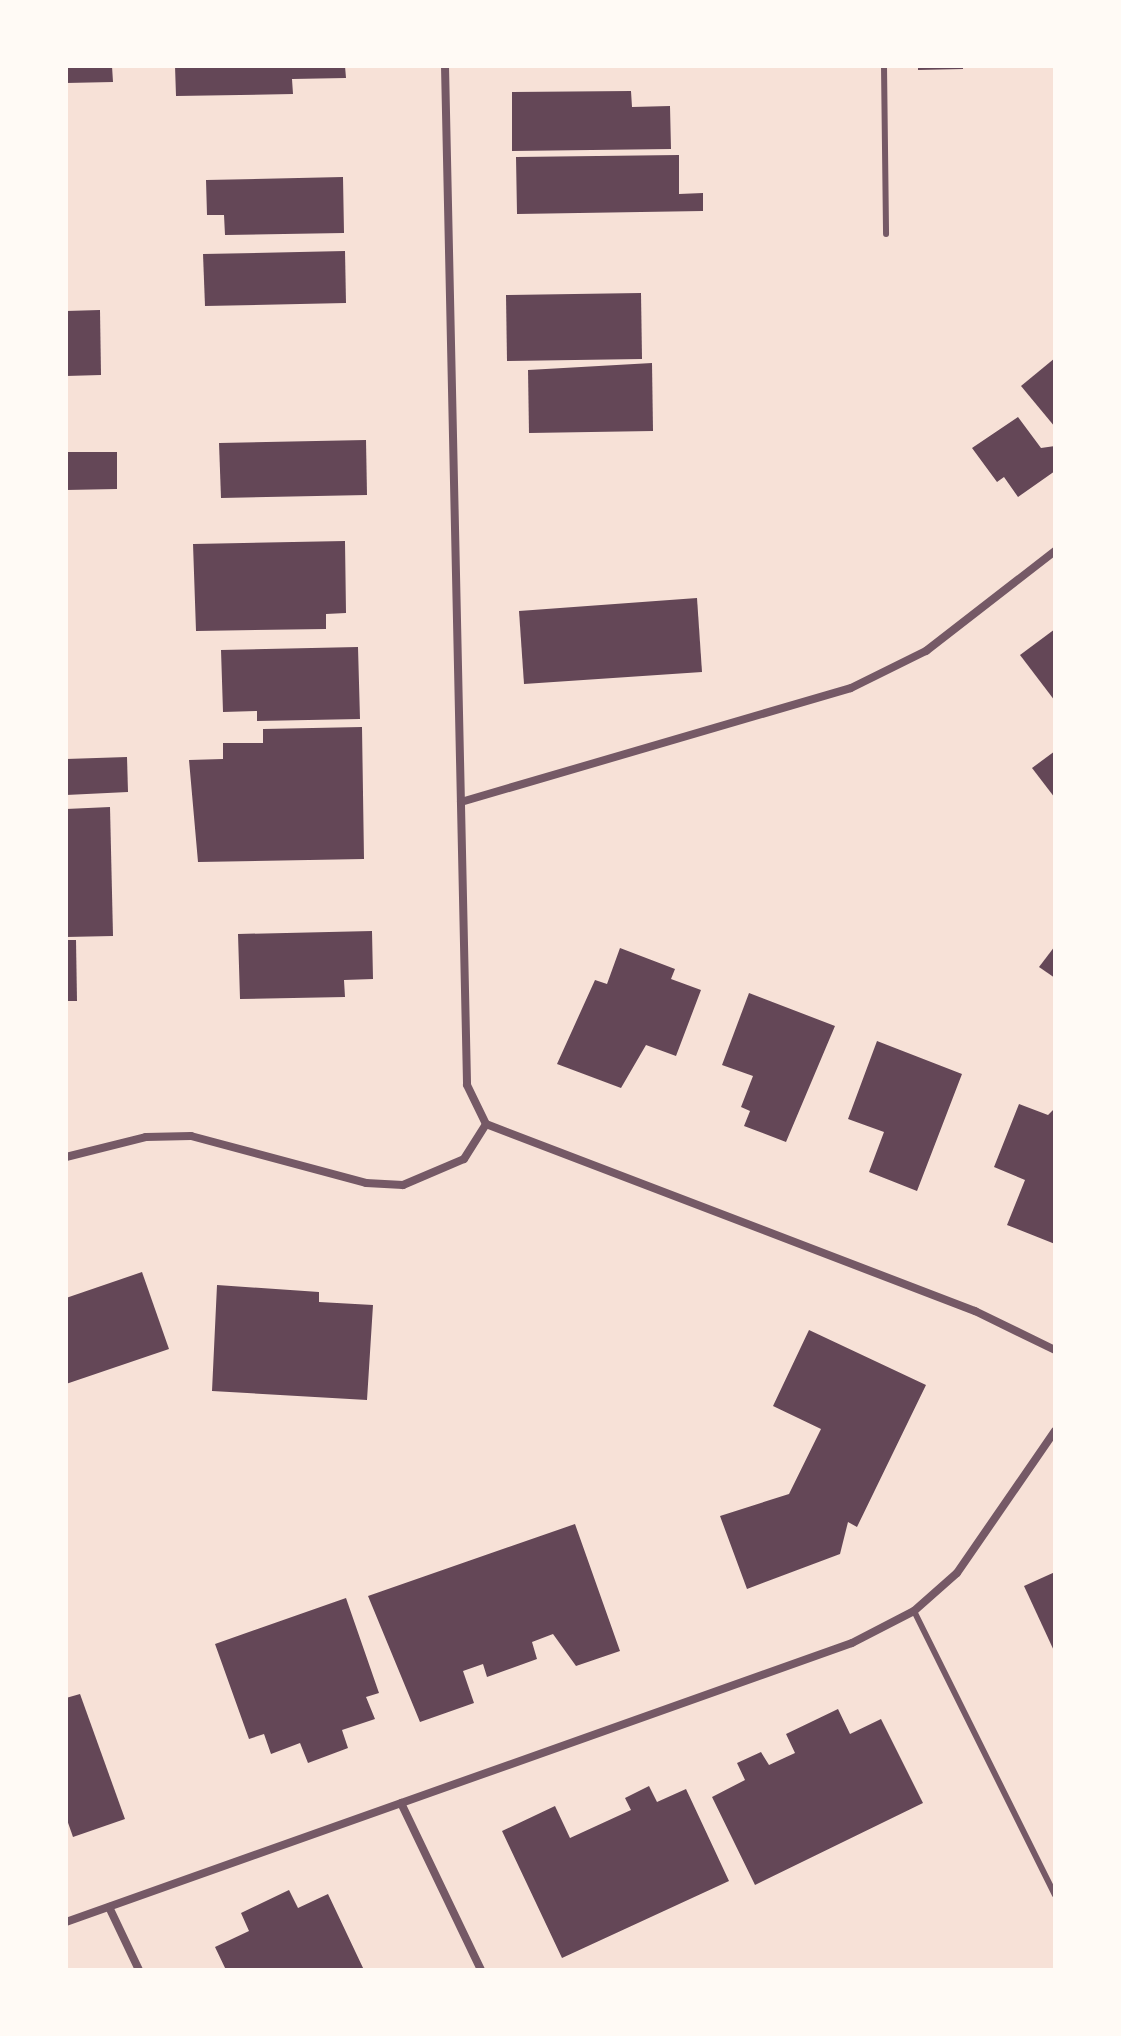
<!DOCTYPE html>
<html>
<head>
<meta charset="utf-8">
<style>
	body { margin:0 }
	#map { position:relative; width:1121px; height:2036px; overflow:hidden; background:#f7e1d7; font-family:"Source Sans 3",sans-serif }
	div>[style] { position:absolute }
	.building>* { inset:0; background:#644757 }
	.service>* { height:6px; margin:-3px; padding:0 3px; transform-origin:3px; border-radius:3px; background:#755966 }
	.minor>* { height:8px; margin:-4px; padding:0 4px; transform-origin:4px; border-radius:4px; background:#755966 }
	span { translate:-50% -50%; white-space:nowrap; text-align:center; line-height:1.15; -webkit-text-stroke:7px #fffaf5; paint-order:stroke }
	.frame { position:absolute; inset:0; border:68px solid #fffaf5; pointer-events:none }
</style>
</head>
<body>
<div id="map">
	<div class="building">
		<div style="clip-path:polygon(66px 66px,112px 66px,113px 82px,66px 83px)"></div>
		<div style="clip-path:polygon(175px 66px,345px 66px,346px 78px,292px 79px,293px 94px,176px 96px)"></div>
		<div style="clip-path:polygon(918px 66px,963px 66px,963px 69px,918px 70px)"></div>
		<div style="clip-path:polygon(631px 91px,632px 107px,670px 106px,671px 149px,512px 151px,512px 92px)"></div>
		<div style="clip-path:polygon(679px 155px,679px 194px,703px 193px,703px 211px,517px 214px,516px 157px)"></div>
		<div style="clip-path:polygon(343px 177px,344px 233px,225px 235px,224px 215px,207px 215px,206px 180px)"></div>
		<div style="clip-path:polygon(345px 251px,346px 303px,205px 306px,203px 254px)"></div>
		<div style="clip-path:polygon(641px 293px,642px 359px,507px 361px,506px 295px)"></div>
		<div style="clip-path:polygon(100px 310px,101px 375px,66px 376px,66px 311px)"></div>
		<div style="clip-path:polygon(1055px 358px,1055px 427px,1021px 386px)"></div>
		<div style="clip-path:polygon(652px 363px,653px 431px,529px 433px,528px 370px)"></div>
		<div style="clip-path:polygon(1018px 417px,1041px 448px,1055px 446px,1055px 471px,1018px 497px,1004px 477px,997px 482px,972px 448px)"></div>
		<div style="clip-path:polygon(366px 440px,367px 495px,221px 498px,219px 443px)"></div>
		<div style="clip-path:polygon(66px 452px,117px 452px,117px 489px,66px 490px)"></div>
		<div style="clip-path:polygon(345px 541px,346px 613px,326px 614px,326px 629px,196px 631px,193px 544px)"></div>
		<div style="clip-path:polygon(697px 598px,702px 672px,524px 684px,519px 611px)"></div>
		<div style="clip-path:polygon(1055px 629px,1055px 701px,1020px 655px)"></div>
		<div style="clip-path:polygon(358px 647px,360px 719px,257px 721px,257px 711px,223px 712px,221px 650px)"></div>
		<div style="clip-path:polygon(362px 727px,364px 859px,198px 862px,189px 760px,223px 759px,223px 743px,263px 743px,263px 729px)"></div>
		<div style="clip-path:polygon(1055px 751px,1055px 798px,1032px 768px)"></div>
		<div style="clip-path:polygon(127px 757px,128px 792px,66px 795px,66px 759px)"></div>
		<div style="clip-path:polygon(110px 807px,113px 936px,66px 937px,66px 809px)"></div>
		<div style="clip-path:polygon(372px 931px,373px 979px,344px 980px,345px 997px,240px 999px,238px 934px)"></div>
		<div style="clip-path:polygon(66px 940px,76px 940px,77px 1001px,66px 1001px)"></div>
		<div style="clip-path:polygon(1055px 946px,1055px 978px,1039px 967px)"></div>
		<div style="clip-path:polygon(620px 948px,675px 969px,671px 979px,701px 990px,676px 1056px,646px 1045px,621px 1088px,557px 1064px,595px 980px,607px 984px)"></div>
		<div style="clip-path:polygon(749px 993px,835px 1026px,786px 1142px,744px 1126px,750px 1111px,741px 1107px,753px 1076px,722px 1065px)"></div>
		<div style="clip-path:polygon(877px 1041px,962px 1074px,917px 1191px,869px 1172px,884px 1132px,848px 1119px)"></div>
		<div style="clip-path:polygon(1019px 1104px,1048px 1115px,1055px 1108px,1055px 1244px,1007px 1225px,1025px 1180px,994px 1167px)"></div>
		<div style="clip-path:polygon(142px 1272px,169px 1349px,66px 1384px,66px 1298px)"></div>
		<div style="clip-path:polygon(217px 1285px,319px 1292px,319px 1302px,373px 1305px,367px 1400px,212px 1391px)"></div>
		<div style="clip-path:polygon(809px 1330px,926px 1385px,857px 1527px,848px 1522px,840px 1554px,747px 1589px,720px 1516px,789px 1494px,821px 1429px,773px 1406px)"></div>
		<div style="clip-path:polygon(575px 1524px,620px 1651px,576px 1666px,553px 1634px,532px 1642px,537px 1659px,487px 1677px,483px 1664px,463px 1671px,474px 1703px,420px 1722px,368px 1596px)"></div>
		<div style="clip-path:polygon(1055px 1572px,1055px 1653px,1024px 1586px)"></div>
		<div style="clip-path:polygon(346px 1598px,379px 1693px,366px 1697px,375px 1719px,342px 1730px,348px 1748px,308px 1763px,300px 1743px,271px 1754px,264px 1734px,249px 1739px,215px 1644px)"></div>
		<div style="clip-path:polygon(80px 1694px,125px 1819px,73px 1837px,66px 1817px,66px 1698px)"></div>
		<div style="clip-path:polygon(838px 1709px,850px 1734px,881px 1719px,923px 1803px,755px 1885px,712px 1797px,745px 1780px,737px 1763px,761px 1752px,769px 1765px,795px 1753px,786px 1734px)"></div>
		<div style="clip-path:polygon(649px 1786px,657px 1802px,686px 1789px,729px 1881px,562px 1958px,502px 1831px,555px 1806px,570px 1838px,631px 1810px,625px 1798px)"></div>
		<div style="clip-path:polygon(289px 1890px,298px 1908px,328px 1894px,364px 1970px,226px 1970px,215px 1947px,249px 1931px,241px 1913px)"></div>
	</div>
	<div class="service">
		<div style="left:884px;top:66px;width:168px;rotate:89.3deg"></div>
		<div style="left:914px;top:1611px;width:317px;rotate:63.6deg"></div>
	</div>
	<div class="minor">
		<div style="left:445px;top:66px;width:1019px;rotate:88.76deg"></div>
		<div style="left:467px;top:1085px;width:43px;rotate:64deg"></div>
		<div style="left:461px;top:802px;width:406px;rotate:-16.3deg"></div>
		<div style="left:851px;top:688px;width:84px;rotate:-26.3deg"></div>
		<div style="left:926px;top:651px;width:163px;rotate:-37.8deg"></div>
		<div style="left:486px;top:1124px;width:524px;rotate:20.93deg"></div>
		<div style="left:975px;top:1311px;width:89px;rotate:26deg"></div>
		<div style="left:66px;top:1157px;width:82px;rotate:-14deg"></div>
		<div style="left:146px;top:1137px;width:45px;rotate:-1.3deg"></div>
		<div style="left:191px;top:1136px;width:181px;rotate:15deg"></div>
		<div style="left:366px;top:1183px;width:37px;rotate:3deg"></div>
		<div style="left:403px;top:1185px;width:66px;rotate:-23.1deg"></div>
		<div style="left:464px;top:1159px;width:41px;rotate:-57.8deg"></div>
		<div style="left:401px;top:1803px;width:185px;rotate:64.4deg"></div>
		<div style="left:109px;top:1907px;width:70px;rotate:64.5deg"></div>
		<div style="left:66px;top:1922px;width:834px;rotate:-19.54deg"></div>
		<div style="left:852px;top:1643px;width:70px;rotate:-27.3deg"></div>
		<div style="left:914px;top:1611px;width:57px;rotate:-41.5deg"></div>
		<div style="left:957px;top:1573px;width:173px;rotate:-55.4deg"></div>
	</div>
	<div class="frame"></div>
</div>
</body>
</html>
